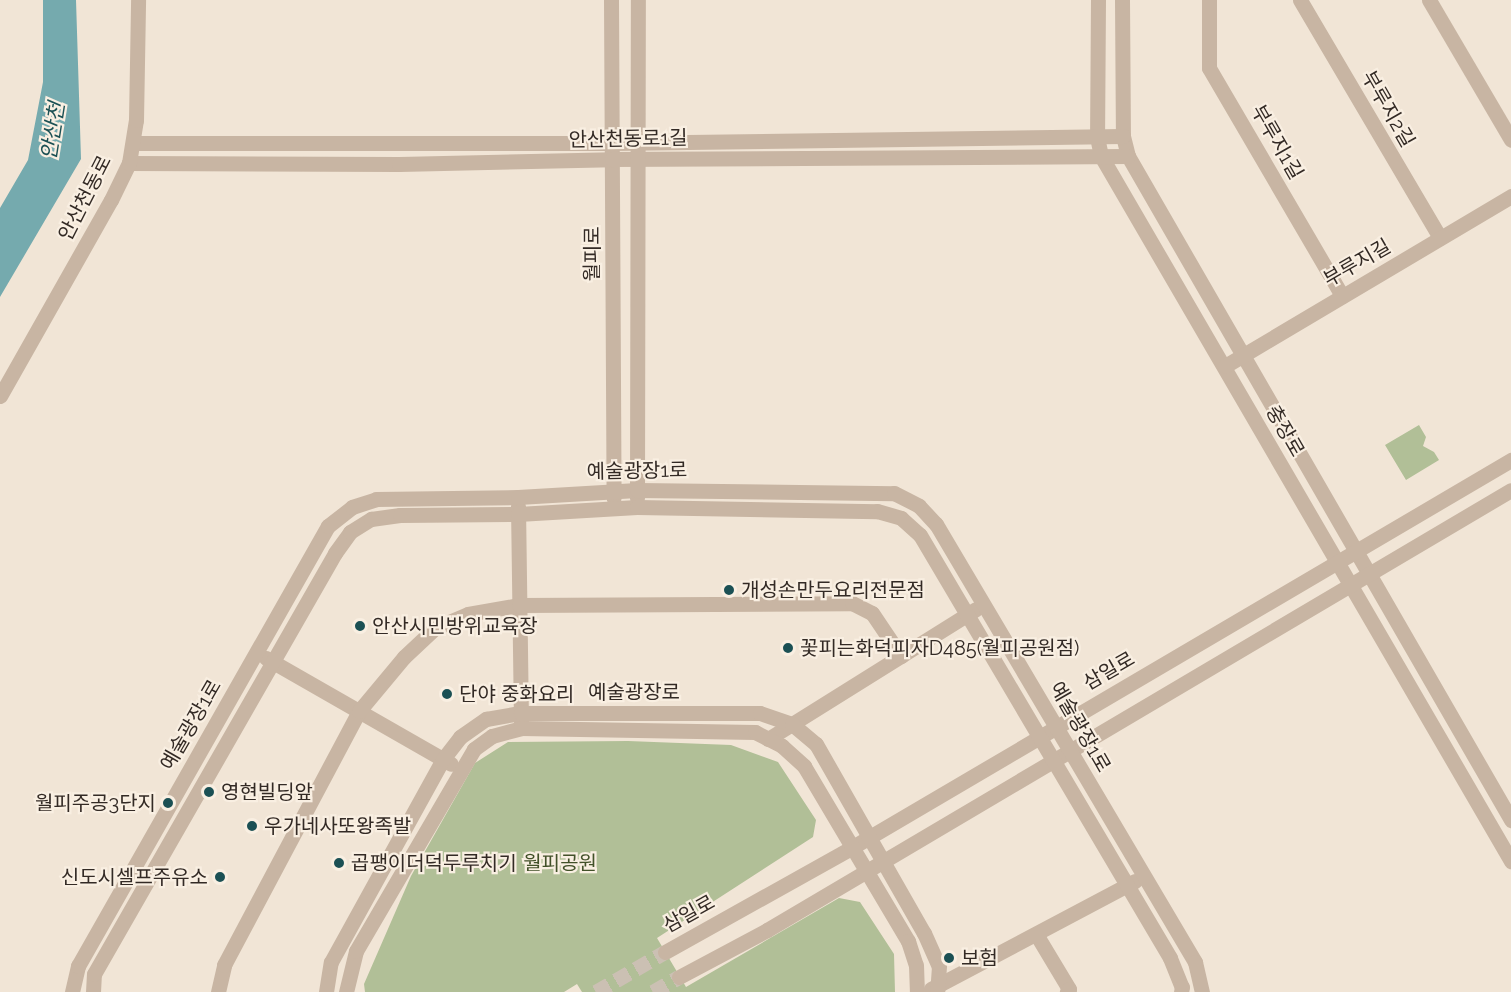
<!DOCTYPE html>
<html>
<head>
<meta charset="utf-8">
<style>
	body { margin:0 }
	#map { position:relative; width:1511px; height:992px; overflow:hidden; background:#f1e5d6; font-family:Raleway,"Noto Sans KR",sans-serif }
	div>[style] { position:absolute }
	.green>* { inset:0; background:#b1bf97 }
	.water>* { inset:0; background:#75aaae }
	.minor-tunnel>* { height:15px; margin-top:-7.5px; transform-origin:0; background:repeating-linear-gradient(90deg,#cbc0b3 0 15px,transparent 0 23px) }
	.minor>* { height:15px; margin:-7.5px; padding:0 7.5px; transform-origin:7.5px; border-radius:7.5px; background:#c8b5a3 }
	.dots>* { width:16px; height:16px; translate:-50% -50%; box-sizing:border-box; border:3px solid #f9efe2; border-radius:50% }
	span { translate:-50% -50%; white-space:nowrap; text-align:center; line-height:1.15; -webkit-text-stroke:4.5px #f9efe2; paint-order:stroke }
	.street-label { font-size:20px; color:#332a25 }
	.poi-label { font-size:20px; color:#332a25 }
	.left { translate:0 -50%; text-align:left }
	.right { translate:-100% -50%; text-align:right }
	.park-label { font-size:20px; color:#425129 }
	.water-label { font-size:21px; color:#1b5054; font-style:italic }
</style>
</head>
<body>
<div id="map">
	<div class="green">
		<div style="clip-path:polygon(1419px 425px,1426px 437px,1423px 446px,1434px 452px,1439px 460px,1406px 480px,1385px 445px)"></div>
		<div style="clip-path:polygon(628px 741px,731px 745px,778px 762px,816px 820px,813px 837px,657px 938px,686px 987px,839px 898px,860px 902px,894px 954px,895px 992px,582px 992px,577px 984px,564px 992px,365px 992px,364px 984px,411px 876px,475px 763px,508px 742px)"></div>
	</div>
	<div class="water">
		<div style="clip-path:polygon(43px 0,76px 0,81px 159px,0 297px,0 208px,28px 160px,43px 82px)"></div>
	</div>
	<div class="minor-tunnel">
		<div style="left:596px;top:992px;width:80px;rotate:-30.1deg"></div>
		<div style="left:653px;top:992px;width:30px;rotate:-30deg"></div>
	</div>
	<div class="minor">
		<div style="left:611px;top:0;width:498px;rotate:89.7deg"></div>
		<div style="left:1098px;top:0;width:137px;rotate:90.4deg"></div>
		<div style="left:1097px;top:137px;width:19px;rotate:78deg"></div>
		<div style="left:1101px;top:156px;width:816px;rotate:59.82deg"></div>
		<div style="left:1122px;top:0;width:136px;rotate:89.6deg"></div>
		<div style="left:1123px;top:136px;width:21px;rotate:76deg"></div>
		<div style="left:1128px;top:156px;width:767px;rotate:60.02deg"></div>
		<div style="left:1209px;top:0;width:68px;rotate:90deg"></div>
		<div style="left:1209px;top:68px;width:264px;rotate:59.7deg"></div>
		<div style="left:1300px;top:0;width:276px;rotate:59.5deg"></div>
		<div style="left:1429px;top:0;width:162px;rotate:59.6deg"></div>
		<div style="left:133px;top:143px;width:478px"></div>
		<div style="left:611px;top:143px;width:512px;rotate:-0.78deg"></div>
		<div style="left:129px;top:163px;width:270px;rotate:0.2deg"></div>
		<div style="left:399px;top:164px;width:213px;rotate:-1.3deg"></div>
		<div style="left:612px;top:159px;width:516px;rotate:-0.33deg"></div>
		<div style="left:1225px;top:366px;width:333px;rotate:-30.7deg"></div>
		<div style="left:0;top:396px;width:225px;rotate:-60.5deg"></div>
		<div style="left:111px;top:200px;width:41px;rotate:-64.1deg"></div>
		<div style="left:129px;top:163px;width:44px;rotate:-80.8deg"></div>
		<div style="left:136px;top:120px;width:120px;rotate:-89deg"></div>
		<div style="left:637px;top:498px;width:498px;rotate:-89.9deg"></div>
		<div style="left:518px;top:506px;width:216px;rotate:89.2deg"></div>
		<div style="left:266px;top:658px;width:213px;rotate:29.8deg"></div>
		<div style="left:768px;top:739px;width:245px;rotate:-32deg"></div>
		<div style="left:1036px;top:934px;width:64px;rotate:59deg"></div>
		<div style="left:1069px;top:989px;width:4px;rotate:124deg"></div>
		<div style="left:665px;top:952px;width:213px;rotate:-29.2deg"></div>
		<div style="left:851px;top:848px;width:766px;rotate:-30.45deg"></div>
		<div style="left:679px;top:977px;width:100px;rotate:-28.1deg"></div>
		<div style="left:767px;top:930px;width:864px;rotate:-30.6deg"></div>
		<div style="left:931px;top:989px;width:231px;rotate:-27.9deg"></div>
		<div style="left:72px;top:992px;width:27px;rotate:-77deg"></div>
		<div style="left:78px;top:966px;width:506px;rotate:-60.4deg"></div>
		<div style="left:328px;top:526px;width:31px;rotate:-38deg"></div>
		<div style="left:352px;top:507px;width:25px;rotate:-18deg"></div>
		<div style="left:376px;top:499px;width:142px;rotate:-0.8deg"></div>
		<div style="left:518px;top:497px;width:119px;rotate:-3.4deg"></div>
		<div style="left:637px;top:490px;width:257px;rotate:0.7deg"></div>
		<div style="left:894px;top:493px;width:28px;rotate:27deg"></div>
		<div style="left:919px;top:506px;width:25px;rotate:47deg"></div>
		<div style="left:936px;top:524px;width:509px;rotate:59.4deg"></div>
		<div style="left:1195px;top:962px;width:31px;rotate:77deg"></div>
		<div style="left:93px;top:992px;width:18px;rotate:-87deg"></div>
		<div style="left:94px;top:974px;width:485px;rotate:-60.2deg"></div>
		<div style="left:335px;top:553px;width:26px;rotate:-54deg"></div>
		<div style="left:350px;top:532px;width:25px;rotate:-32deg"></div>
		<div style="left:371px;top:519px;width:29px;rotate:-8deg"></div>
		<div style="left:400px;top:515px;width:118px;rotate:-0.5deg"></div>
		<div style="left:518px;top:514px;width:119px;rotate:-3.4deg"></div>
		<div style="left:637px;top:507px;width:240px;rotate:1deg"></div>
		<div style="left:877px;top:511px;width:25px;rotate:16deg"></div>
		<div style="left:901px;top:518px;width:25px;rotate:42deg"></div>
		<div style="left:920px;top:535px;width:491px;rotate:59.4deg"></div>
		<div style="left:1170px;top:958px;width:31px;rotate:68deg"></div>
		<div style="left:1182px;top:987px;width:5px;rotate:101deg"></div>
		<div style="left:218px;top:992px;width:28px;rotate:-77deg"></div>
		<div style="left:224px;top:965px;width:288px;rotate:-62deg"></div>
		<div style="left:359px;top:711px;width:70px;rotate:-50.2deg"></div>
		<div style="left:404px;top:657px;width:42px;rotate:-43.1deg"></div>
		<div style="left:435px;top:628px;width:36px;rotate:-23deg"></div>
		<div style="left:468px;top:614px;width:52px;rotate:-10deg"></div>
		<div style="left:519px;top:605px;width:333px;rotate:-0.3deg"></div>
		<div style="left:852px;top:603px;width:22px;rotate:27deg"></div>
		<div style="left:872px;top:613px;width:52px;rotate:56deg"></div>
		<div style="left:326px;top:992px;width:30px;rotate:-81deg"></div>
		<div style="left:331px;top:962px;width:232px;rotate:-61.1deg"></div>
		<div style="left:443px;top:759px;width:28px;rotate:-52deg"></div>
		<div style="left:460px;top:737px;width:32px;rotate:-35deg"></div>
		<div style="left:486px;top:719px;width:36px;rotate:-10deg"></div>
		<div style="left:521px;top:713px;width:239px"></div>
		<div style="left:760px;top:713px;width:34px;rotate:19deg"></div>
		<div style="left:792px;top:724px;width:31px;rotate:40deg"></div>
		<div style="left:816px;top:744px;width:218px;rotate:60.3deg"></div>
		<div style="left:924px;top:933px;width:36px;rotate:66deg"></div>
		<div style="left:939px;top:966px;width:26px;rotate:94deg"></div>
		<div style="left:346px;top:992px;width:42px;rotate:-76.3deg"></div>
		<div style="left:356px;top:951px;width:234px;rotate:-59.7deg"></div>
		<div style="left:474px;top:749px;width:22px;rotate:-36deg"></div>
		<div style="left:492px;top:736px;width:30px;rotate:-15deg"></div>
		<div style="left:521px;top:728px;width:234px;rotate:1deg"></div>
		<div style="left:755px;top:732px;width:30px;rotate:27deg"></div>
		<div style="left:782px;top:746px;width:30px;rotate:42deg"></div>
		<div style="left:804px;top:766px;width:204px;rotate:59.3deg"></div>
		<div style="left:908px;top:941px;width:25px;rotate:72deg"></div>
		<div style="left:916px;top:965px;width:27px;rotate:88deg"></div>
	</div>
	<div class="dots">
		<div style="left:729px;top:590px;background:#1b5054"></div>
		<div style="left:360px;top:626px;background:#1b5054"></div>
		<div style="left:788px;top:648px;background:#1b5054"></div>
		<div style="left:447px;top:694px;background:#1b5054"></div>
		<div style="left:209px;top:792px;background:#1b5054"></div>
		<div style="left:168px;top:803px;background:#1b5054"></div>
		<div style="left:252px;top:826px;background:#1b5054"></div>
		<div style="left:339px;top:863px;background:#1b5054"></div>
		<div style="left:220px;top:877px;background:#1b5054"></div>
		<div style="left:949px;top:958px;background:#1b5054"></div>
	</div>
	<div class="street-label">
		<span style="left:1388px;top:109px;rotate:60deg">부루지2길</span>
		<span style="left:628px;top:139px;rotate:-1deg">안산천동로1길</span>
		<span style="left:1277px;top:142px;rotate:60deg">부루지1길</span>
		<span style="left:85px;top:198px;rotate:-63deg">안산천동로</span>
		<span style="left:592px;top:254px;rotate:-90deg">월피로</span>
		<span style="left:1357px;top:263px;rotate:-30deg">부루지길</span>
		<span style="left:1285px;top:431px;rotate:60deg">충장로</span>
		<span style="left:637px;top:471px;rotate:-1deg">예술광장1로</span>
		<span style="left:1109px;top:671px;rotate:-30deg">삼일로</span>
		<span style="left:634px;top:692px">예술광장로</span>
		<span style="left:191px;top:725px;rotate:-60deg">예술광장1로</span>
		<span style="left:1080px;top:727px;rotate:60deg">예술광장1로</span>
		<span style="left:689px;top:914px;rotate:-29deg">삼일로</span>
	</div>
	<div class="poi-label">
		<span class="left" style="left:741px;top:590px">개성손만두요리전문점</span>
		<span class="left" style="left:372px;top:626px">안산시민방위교육장</span>
		<span class="left" style="left:800px;top:648px">꽃피는화덕피자D485(월피공원점)</span>
		<span class="left" style="left:459px;top:694px">단야 중화요리</span>
		<span class="left" style="left:221px;top:792px">영현빌딩앞</span>
		<span class="right" style="left:156px;top:803px">월피주공3단지</span>
		<span class="left" style="left:264px;top:826px">우가네사또왕족발</span>
		<span class="left" style="left:351px;top:863px">곱팽이더덕두루치기</span>
		<span class="right" style="left:208px;top:877px">신도시셀프주유소</span>
		<span class="left" style="left:961px;top:958px">보험</span>
	</div>
	<div class="park-label">
		<span style="left:560px;top:863px">월피공원</span>
	</div>
	<div class="water-label">
		<span style="left:53px;top:131px;rotate:-81deg">안산천</span>
	</div>
</div>
</body>
</html>
